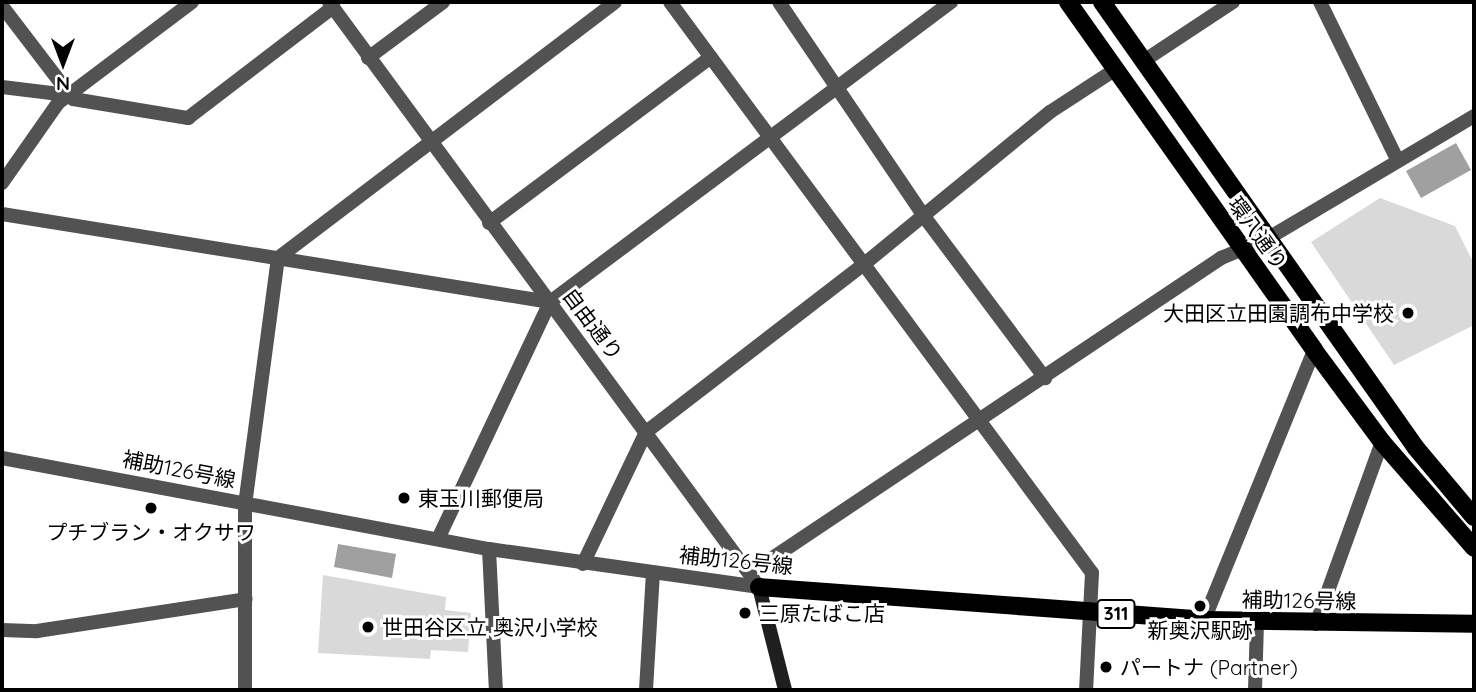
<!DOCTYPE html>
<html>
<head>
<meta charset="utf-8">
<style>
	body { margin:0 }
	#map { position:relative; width:1476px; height:692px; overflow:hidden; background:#fff; font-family:Quicksand,"Noto Sans JP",sans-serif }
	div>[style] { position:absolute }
	.green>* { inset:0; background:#d9d9d9 }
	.water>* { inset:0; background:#a0a0a0 }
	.minor>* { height:14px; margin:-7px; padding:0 7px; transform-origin:7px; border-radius:7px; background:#525252 }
	.tertiary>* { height:14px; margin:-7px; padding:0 7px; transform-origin:7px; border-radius:7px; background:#525252 }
	.secondary>* { height:14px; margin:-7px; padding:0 7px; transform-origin:7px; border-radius:7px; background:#1f1f1f }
	.primary>* { height:18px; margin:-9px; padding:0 9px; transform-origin:9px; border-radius:9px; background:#000 }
	.dots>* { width:19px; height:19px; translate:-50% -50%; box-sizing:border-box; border:4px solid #fff; border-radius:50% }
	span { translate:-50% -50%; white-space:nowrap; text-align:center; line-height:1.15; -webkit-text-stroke:6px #fff; paint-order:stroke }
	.shield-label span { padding:2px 5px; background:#fff; border:2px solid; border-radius:5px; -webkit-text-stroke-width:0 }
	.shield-label { font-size:19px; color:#000; font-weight:700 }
	.street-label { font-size:21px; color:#000 }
	.poi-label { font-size:21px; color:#000 }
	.right { translate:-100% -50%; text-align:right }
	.left { translate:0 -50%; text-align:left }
	.frame { position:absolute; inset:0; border:4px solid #000; pointer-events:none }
	.north { position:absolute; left:28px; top:28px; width:70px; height:70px; -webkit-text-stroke:5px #fff; paint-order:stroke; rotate:180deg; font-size:19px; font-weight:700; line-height:28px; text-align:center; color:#000 }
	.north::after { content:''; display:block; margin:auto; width:24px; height:32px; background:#000; clip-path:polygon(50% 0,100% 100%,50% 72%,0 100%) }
</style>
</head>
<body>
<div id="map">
	<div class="green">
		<div style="clip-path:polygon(1380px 198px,1455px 226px,1474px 264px,1474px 325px,1394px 365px,1311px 242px)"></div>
		<div style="clip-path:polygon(323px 575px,446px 597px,445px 610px,471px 613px,468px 652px,431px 650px,430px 659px,318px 653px)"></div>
	</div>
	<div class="water">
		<div style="clip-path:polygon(1456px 143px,1471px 170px,1421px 198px,1406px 171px)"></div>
		<div style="clip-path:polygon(338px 544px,396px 554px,392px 578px,334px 567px)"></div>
	</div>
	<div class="minor">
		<div style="left:670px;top:2px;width:710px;rotate:53.53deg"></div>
		<div style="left:1092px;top:573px;width:117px;rotate:92.9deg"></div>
		<div style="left:779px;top:2px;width:257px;rotate:55.9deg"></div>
		<div style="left:923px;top:215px;width:204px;rotate:53.2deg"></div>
		<div style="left:1320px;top:2px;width:175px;rotate:63.9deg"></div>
		<div style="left:2px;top:6px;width:117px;rotate:52.6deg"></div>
		<div style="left:73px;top:99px;width:117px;rotate:9.4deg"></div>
		<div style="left:188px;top:118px;width:183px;rotate:-37.4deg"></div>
		<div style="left:368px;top:58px;width:94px;rotate:-36.7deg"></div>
		<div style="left:1142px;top:62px;width:109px;rotate:-33.4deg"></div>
		<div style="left:2px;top:87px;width:66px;rotate:6.9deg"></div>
		<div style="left:2px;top:183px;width:98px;rotate:-55deg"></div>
		<div style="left:58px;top:103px;width:168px;rotate:-37deg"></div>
		<div style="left:2px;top:214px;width:555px;rotate:9.12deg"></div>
		<div style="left:489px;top:223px;width:277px;rotate:-36.8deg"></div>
		<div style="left:1267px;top:239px;width:241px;rotate:-30.7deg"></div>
		<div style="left:438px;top:539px;width:262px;rotate:-64.7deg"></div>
		<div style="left:550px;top:302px;width:501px;rotate:-36.8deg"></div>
		<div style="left:489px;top:549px;width:141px;rotate:87.2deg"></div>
		<div style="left:583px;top:564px;width:146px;rotate:-64.5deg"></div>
		<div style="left:646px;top:432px;width:274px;rotate:-37.6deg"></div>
		<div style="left:863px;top:265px;width:242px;rotate:-39.3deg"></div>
		<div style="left:1050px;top:112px;width:79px;rotate:-33.1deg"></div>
		<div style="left:1204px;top:620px;width:292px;rotate:-67.8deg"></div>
		<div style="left:1316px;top:624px;width:194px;rotate:-70.1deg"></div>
		<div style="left:2px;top:630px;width:35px;rotate:2deg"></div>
		<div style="left:37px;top:631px;width:211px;rotate:-8.7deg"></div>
		<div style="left:245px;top:690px;width:185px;rotate:-90deg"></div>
		<div style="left:245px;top:505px;width:249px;rotate:-82.4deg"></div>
		<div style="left:278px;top:258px;width:423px;rotate:-37.2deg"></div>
		<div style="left:646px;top:690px;width:117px;rotate:-86.6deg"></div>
		<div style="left:1255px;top:690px;width:68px;rotate:-88.3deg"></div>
	</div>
	<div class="tertiary">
		<div style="left:329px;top:2px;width:726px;rotate:53.68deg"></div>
		<div style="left:2px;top:458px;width:495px;rotate:10.6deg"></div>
		<div style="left:489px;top:549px;width:273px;rotate:8deg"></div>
		<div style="left:750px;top:573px;width:567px;rotate:-33.77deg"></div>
		<div style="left:1221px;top:258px;width:50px;rotate:-22.4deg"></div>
	</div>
	<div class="secondary">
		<div style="left:759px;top:587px;width:106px;rotate:75.8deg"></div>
	</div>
	<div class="primary">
		<div style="left:1068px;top:2px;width:426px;rotate:54.7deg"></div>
		<div style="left:1314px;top:350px;width:114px;rotate:53.5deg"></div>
		<div style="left:1382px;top:442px;width:140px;rotate:49deg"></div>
		<div style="left:1102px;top:2px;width:545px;rotate:54.85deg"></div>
		<div style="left:1416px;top:448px;width:90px;rotate:50deg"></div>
		<div style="left:759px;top:587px;width:446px;rotate:4.2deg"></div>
		<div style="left:1204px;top:620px;width:270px;rotate:0.8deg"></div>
	</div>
	<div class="dots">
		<div style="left:1408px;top:313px;background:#000"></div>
		<div style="left:404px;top:498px;background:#000"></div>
		<div style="left:151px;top:508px;background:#000"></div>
		<div style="left:1200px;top:606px;background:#000"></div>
		<div style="left:745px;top:613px;background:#000"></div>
		<div style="left:368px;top:627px;background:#000"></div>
		<div style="left:1106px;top:667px;background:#000"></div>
	</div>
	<div class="shield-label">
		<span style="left:1116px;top:614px">311</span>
	</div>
	<div class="street-label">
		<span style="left:1258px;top:233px;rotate:54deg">環八通り</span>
		<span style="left:593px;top:324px;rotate:53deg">自由通り</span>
		<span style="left:179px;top:469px;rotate:11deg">補助126号線</span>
		<span style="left:736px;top:560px;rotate:6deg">補助126号線</span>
		<span style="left:1299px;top:600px;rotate:1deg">補助126号線</span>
	</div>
	<div class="poi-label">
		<span class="right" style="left:1394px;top:313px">大田区立田園調布中学校</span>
		<span class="left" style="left:418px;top:498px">東玉川郵便局</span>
		<span style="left:151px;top:532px">プチブラン・オクサワ</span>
		<span class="left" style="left:759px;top:613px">三原たばこ店</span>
		<span class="left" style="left:382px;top:627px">世田谷区立 奥沢小学校</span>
		<span style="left:1200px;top:630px">新奥沢駅跡</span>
		<span class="left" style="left:1120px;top:667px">パートナ (Partner)</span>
	</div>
	<div class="frame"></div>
	<div class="north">N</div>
</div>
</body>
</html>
